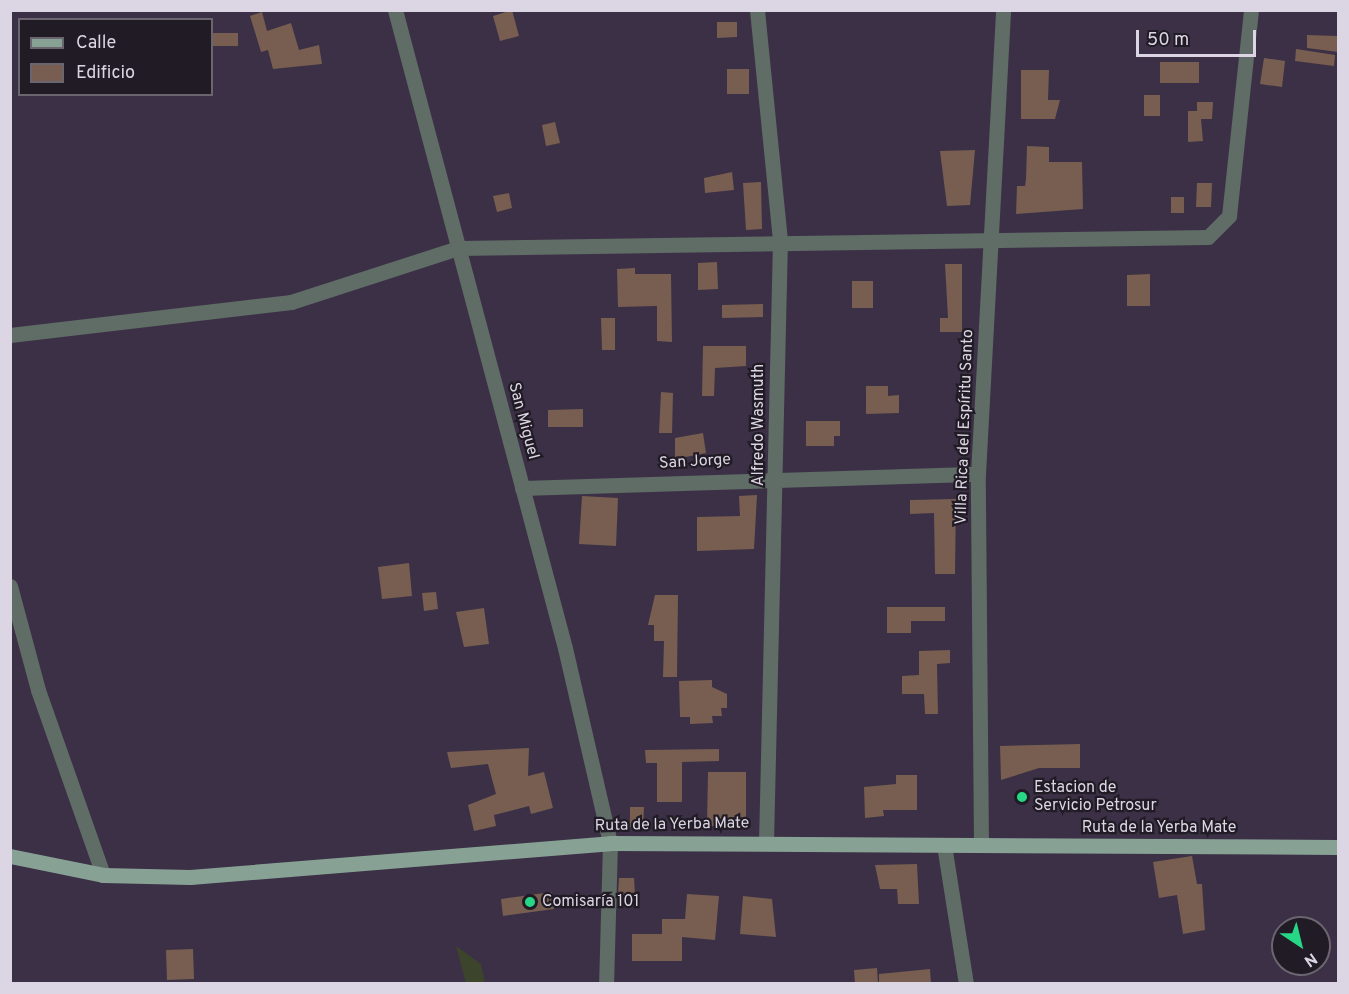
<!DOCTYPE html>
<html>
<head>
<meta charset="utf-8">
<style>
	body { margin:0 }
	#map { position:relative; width:1349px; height:994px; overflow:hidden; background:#3b3045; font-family:Overpass,sans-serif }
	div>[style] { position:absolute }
	.green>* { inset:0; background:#3c442c }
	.building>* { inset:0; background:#775e50 }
	.minor>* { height:15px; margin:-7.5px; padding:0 7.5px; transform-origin:7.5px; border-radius:7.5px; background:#606c66 }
	.major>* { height:15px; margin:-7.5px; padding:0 7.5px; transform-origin:7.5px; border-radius:7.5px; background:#88a195 }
	.dots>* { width:16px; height:16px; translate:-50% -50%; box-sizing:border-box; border:3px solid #201b24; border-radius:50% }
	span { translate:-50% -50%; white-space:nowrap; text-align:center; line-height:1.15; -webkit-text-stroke:4.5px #201b24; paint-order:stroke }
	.street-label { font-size:16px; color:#dcd5e3 }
	.poi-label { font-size:16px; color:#dcd5e3 }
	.left { translate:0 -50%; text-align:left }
	.frame { position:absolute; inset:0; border:12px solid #dcd5e3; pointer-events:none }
	.legend { position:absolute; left:18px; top:18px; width:195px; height:78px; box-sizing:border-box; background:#201b24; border:2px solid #6b6570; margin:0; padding:8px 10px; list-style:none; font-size:18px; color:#dcd5e3 }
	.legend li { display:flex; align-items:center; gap:12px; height:30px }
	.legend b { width:30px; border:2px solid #6b6570 }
	.north { position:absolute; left:1271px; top:916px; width:60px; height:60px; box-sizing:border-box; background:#201b24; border:2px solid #6b6570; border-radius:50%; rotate:145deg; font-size:16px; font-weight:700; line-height:24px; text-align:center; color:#dcd5e3 }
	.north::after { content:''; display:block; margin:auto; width:21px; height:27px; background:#26d885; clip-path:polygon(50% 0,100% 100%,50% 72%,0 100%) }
	.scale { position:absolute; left:1136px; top:30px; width:120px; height:27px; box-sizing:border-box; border:3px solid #dcd5e3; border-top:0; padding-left:8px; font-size:18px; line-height:21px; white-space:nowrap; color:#dcd5e3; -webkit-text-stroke:4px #201b24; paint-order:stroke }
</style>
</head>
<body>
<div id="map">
	<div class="green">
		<div style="clip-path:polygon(456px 946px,481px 964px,485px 983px,466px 983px)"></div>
	</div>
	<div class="building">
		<div style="clip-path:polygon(512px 10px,519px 36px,500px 41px,493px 16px)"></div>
		<div style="clip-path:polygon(262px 12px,267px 31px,291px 23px,299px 50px,319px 45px,322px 64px,273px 69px,268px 50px,261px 52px,250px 16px)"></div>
		<div style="clip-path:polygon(717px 22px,737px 22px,737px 37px,717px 38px)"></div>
		<div style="clip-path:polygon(212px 33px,238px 33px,238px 46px,212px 46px)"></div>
		<div style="clip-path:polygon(1307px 35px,1338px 36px,1338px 52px,1307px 48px)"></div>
		<div style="clip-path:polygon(1296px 49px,1335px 55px,1334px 66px,1295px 61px)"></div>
		<div style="clip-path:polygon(1264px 58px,1285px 61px,1282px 87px,1260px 84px)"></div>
		<div style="clip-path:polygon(1160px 62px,1199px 62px,1199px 83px,1160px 83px)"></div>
		<div style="clip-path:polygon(727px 69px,749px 69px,749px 94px,727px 94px)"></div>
		<div style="clip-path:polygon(1021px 70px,1049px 70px,1048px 100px,1060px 100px,1055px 119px,1021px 119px)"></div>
		<div style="clip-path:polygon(1144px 95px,1160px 95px,1160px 116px,1144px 116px)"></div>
		<div style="clip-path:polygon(1197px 102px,1213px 102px,1212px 119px,1201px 119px,1203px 141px,1188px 142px,1188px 111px,1197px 111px)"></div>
		<div style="clip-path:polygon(555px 122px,560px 143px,546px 146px,542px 125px)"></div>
		<div style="clip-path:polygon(1027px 146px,1049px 147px,1049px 162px,1082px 162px,1083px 209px,1016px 214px,1017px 186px,1025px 186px,1026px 179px)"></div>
		<div style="clip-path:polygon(975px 150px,970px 205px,947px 206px,940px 151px)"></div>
		<div style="clip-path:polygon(732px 172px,734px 190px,705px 193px,704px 178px)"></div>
		<div style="clip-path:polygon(761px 182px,762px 229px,746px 230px,743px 183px)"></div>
		<div style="clip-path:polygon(1197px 183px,1212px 183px,1211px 207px,1196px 207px)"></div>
		<div style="clip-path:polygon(509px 193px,512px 208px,497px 212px,493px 196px)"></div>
		<div style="clip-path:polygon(1171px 197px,1184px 197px,1184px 213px,1171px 213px)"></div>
		<div style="clip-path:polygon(717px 262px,718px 289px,698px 290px,698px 263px)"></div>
		<div style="clip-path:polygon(945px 264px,962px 264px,962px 332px,940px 332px,940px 318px,948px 318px)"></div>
		<div style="clip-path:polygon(635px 268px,635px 274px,671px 274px,672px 342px,657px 341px,657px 306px,618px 307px,617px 269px)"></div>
		<div style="clip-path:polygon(1150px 274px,1150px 306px,1127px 306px,1127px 275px)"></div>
		<div style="clip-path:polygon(852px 281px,873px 281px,873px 308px,852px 308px)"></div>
		<div style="clip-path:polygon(763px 304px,763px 317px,722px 318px,722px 305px)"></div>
		<div style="clip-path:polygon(601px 318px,615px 318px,615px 350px,602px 350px)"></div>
		<div style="clip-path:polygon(703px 346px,746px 346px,746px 366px,715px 368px,714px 396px,702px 396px)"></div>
		<div style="clip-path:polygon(866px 386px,888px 386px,888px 396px,899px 395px,899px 413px,866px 414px)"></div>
		<div style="clip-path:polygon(661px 392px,673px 393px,672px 433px,659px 433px)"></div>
		<div style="clip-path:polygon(583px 409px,583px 427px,548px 427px,548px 410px)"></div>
		<div style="clip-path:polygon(806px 421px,840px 421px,840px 436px,834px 436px,834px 446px,806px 446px)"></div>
		<div style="clip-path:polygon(703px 433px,706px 453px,675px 459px,675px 438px)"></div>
		<div style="clip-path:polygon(757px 495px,754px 549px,697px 551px,697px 517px,740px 516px,739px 496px)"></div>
		<div style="clip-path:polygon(582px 496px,618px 498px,616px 546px,579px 544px)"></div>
		<div style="clip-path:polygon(956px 499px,955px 574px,935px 574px,934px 513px,910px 514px,910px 500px)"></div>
		<div style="clip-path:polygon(409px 563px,412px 596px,382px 599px,378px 567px)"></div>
		<div style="clip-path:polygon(436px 592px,438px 609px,424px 611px,422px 593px)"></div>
		<div style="clip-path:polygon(655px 595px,678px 595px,677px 677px,663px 677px,664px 641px,654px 641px,654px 625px,648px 625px)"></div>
		<div style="clip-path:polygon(887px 607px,945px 607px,945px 621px,911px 621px,911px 633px,887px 633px)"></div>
		<div style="clip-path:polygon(484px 608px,489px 644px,464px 647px,456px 612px)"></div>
		<div style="clip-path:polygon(950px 650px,950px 663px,937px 664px,938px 714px,925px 714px,924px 694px,902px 694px,902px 676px,919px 675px,919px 651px)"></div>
		<div style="clip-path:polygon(712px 680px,712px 687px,727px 694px,727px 708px,721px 708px,722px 716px,712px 716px,713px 723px,690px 724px,690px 717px,680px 717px,679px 681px)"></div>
		<div style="clip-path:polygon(1080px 744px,1080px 768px,1039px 768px,1001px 780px,1000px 746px)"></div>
		<div style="clip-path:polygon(529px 748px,528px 776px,544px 772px,553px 808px,531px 814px,529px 806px,494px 815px,496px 826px,474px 831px,468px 805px,496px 794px,488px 764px,451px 768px,447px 752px)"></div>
		<div style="clip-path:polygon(719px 749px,719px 761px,682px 762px,682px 802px,657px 802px,657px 763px,646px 763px,645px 750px)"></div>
		<div style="clip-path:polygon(708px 772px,746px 772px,746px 827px,707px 826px)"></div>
		<div style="clip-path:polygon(896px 775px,917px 775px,917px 810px,883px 810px,884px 816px,865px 818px,864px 787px,896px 784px)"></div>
		<div style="clip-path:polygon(630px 807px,644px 807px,643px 828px,630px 827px)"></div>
		<div style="clip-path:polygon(1192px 856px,1197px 884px,1202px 884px,1205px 930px,1183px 934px,1177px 895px,1159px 898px,1153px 862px)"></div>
		<div style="clip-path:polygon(917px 864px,919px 904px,898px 904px,897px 889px,880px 889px,875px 865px)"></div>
		<div style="clip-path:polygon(619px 878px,634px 878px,635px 895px,618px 895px)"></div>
		<div style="clip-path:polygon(552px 892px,554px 909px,503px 916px,501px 899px)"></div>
		<div style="clip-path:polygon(687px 894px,719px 896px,715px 940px,682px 937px,682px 961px,632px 961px,632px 934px,662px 934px,662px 919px,685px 919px)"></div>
		<div style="clip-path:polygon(743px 896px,772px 899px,776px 937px,740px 934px)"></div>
		<div style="clip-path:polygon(193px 949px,194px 979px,167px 980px,166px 950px)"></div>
		<div style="clip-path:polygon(877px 968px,878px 984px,855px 984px,854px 970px)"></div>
		<div style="clip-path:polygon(930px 969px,931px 984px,879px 984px,879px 974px)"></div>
	</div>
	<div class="minor">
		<div style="left:395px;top:10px;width:660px;rotate:75.08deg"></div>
		<div style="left:565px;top:648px;width:200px;rotate:77deg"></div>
		<div style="left:610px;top:843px;width:141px;rotate:91.6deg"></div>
		<div style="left:757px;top:10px;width:231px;rotate:84.3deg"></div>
		<div style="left:780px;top:240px;width:601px;rotate:91.33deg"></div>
		<div style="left:10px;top:335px;width:283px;rotate:-6.7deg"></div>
		<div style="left:291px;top:302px;width:176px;rotate:-17.9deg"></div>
		<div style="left:458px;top:248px;width:750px;rotate:-0.84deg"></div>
		<div style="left:1208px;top:237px;width:30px;rotate:-45deg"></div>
		<div style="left:1229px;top:216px;width:207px;rotate:-83.9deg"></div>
		<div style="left:522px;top:488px;width:456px;rotate:-1.8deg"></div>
		<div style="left:10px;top:586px;width:108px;rotate:74.9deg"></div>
		<div style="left:38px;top:690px;width:196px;rotate:70.6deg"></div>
		<div style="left:944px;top:845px;width:141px;rotate:81deg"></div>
		<div style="left:981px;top:845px;width:371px;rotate:-90.5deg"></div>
		<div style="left:978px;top:474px;width:465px;rotate:-86.9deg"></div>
	</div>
	<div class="major">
		<div style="left:10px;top:856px;width:95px;rotate:11.5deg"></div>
		<div style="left:103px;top:875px;width:87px;rotate:1.3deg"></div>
		<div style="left:190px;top:877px;width:421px;rotate:-4.6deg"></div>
		<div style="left:610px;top:843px;width:728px;rotate:0.31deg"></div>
	</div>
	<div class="dots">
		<div style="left:1022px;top:797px;background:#26d885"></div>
		<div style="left:530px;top:902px;background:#26d885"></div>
	</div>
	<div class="street-label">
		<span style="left:523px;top:421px;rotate:75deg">San Miguel</span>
		<span style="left:759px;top:425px;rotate:-90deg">Alfredo Wasmuth</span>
		<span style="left:965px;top:427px;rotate:-88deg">Villa Rica del Espíritu Santo</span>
		<span style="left:695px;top:462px;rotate:-3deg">San Jorge</span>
		<span style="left:672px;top:825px;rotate:-1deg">Ruta de la Yerba Mate</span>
		<span style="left:1159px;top:828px">Ruta de la Yerba Mate</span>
	</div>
	<div class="poi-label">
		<span class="left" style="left:1034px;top:797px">Estacion de<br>Servicio Petrosur</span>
		<span class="left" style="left:542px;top:902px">Comisaría 101</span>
	</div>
	<div class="frame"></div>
	<ul class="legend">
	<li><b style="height:8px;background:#88a195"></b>Calle</li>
	<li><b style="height:16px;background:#775e50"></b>Edificio</li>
	</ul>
	<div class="north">N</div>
	<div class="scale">50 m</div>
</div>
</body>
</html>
